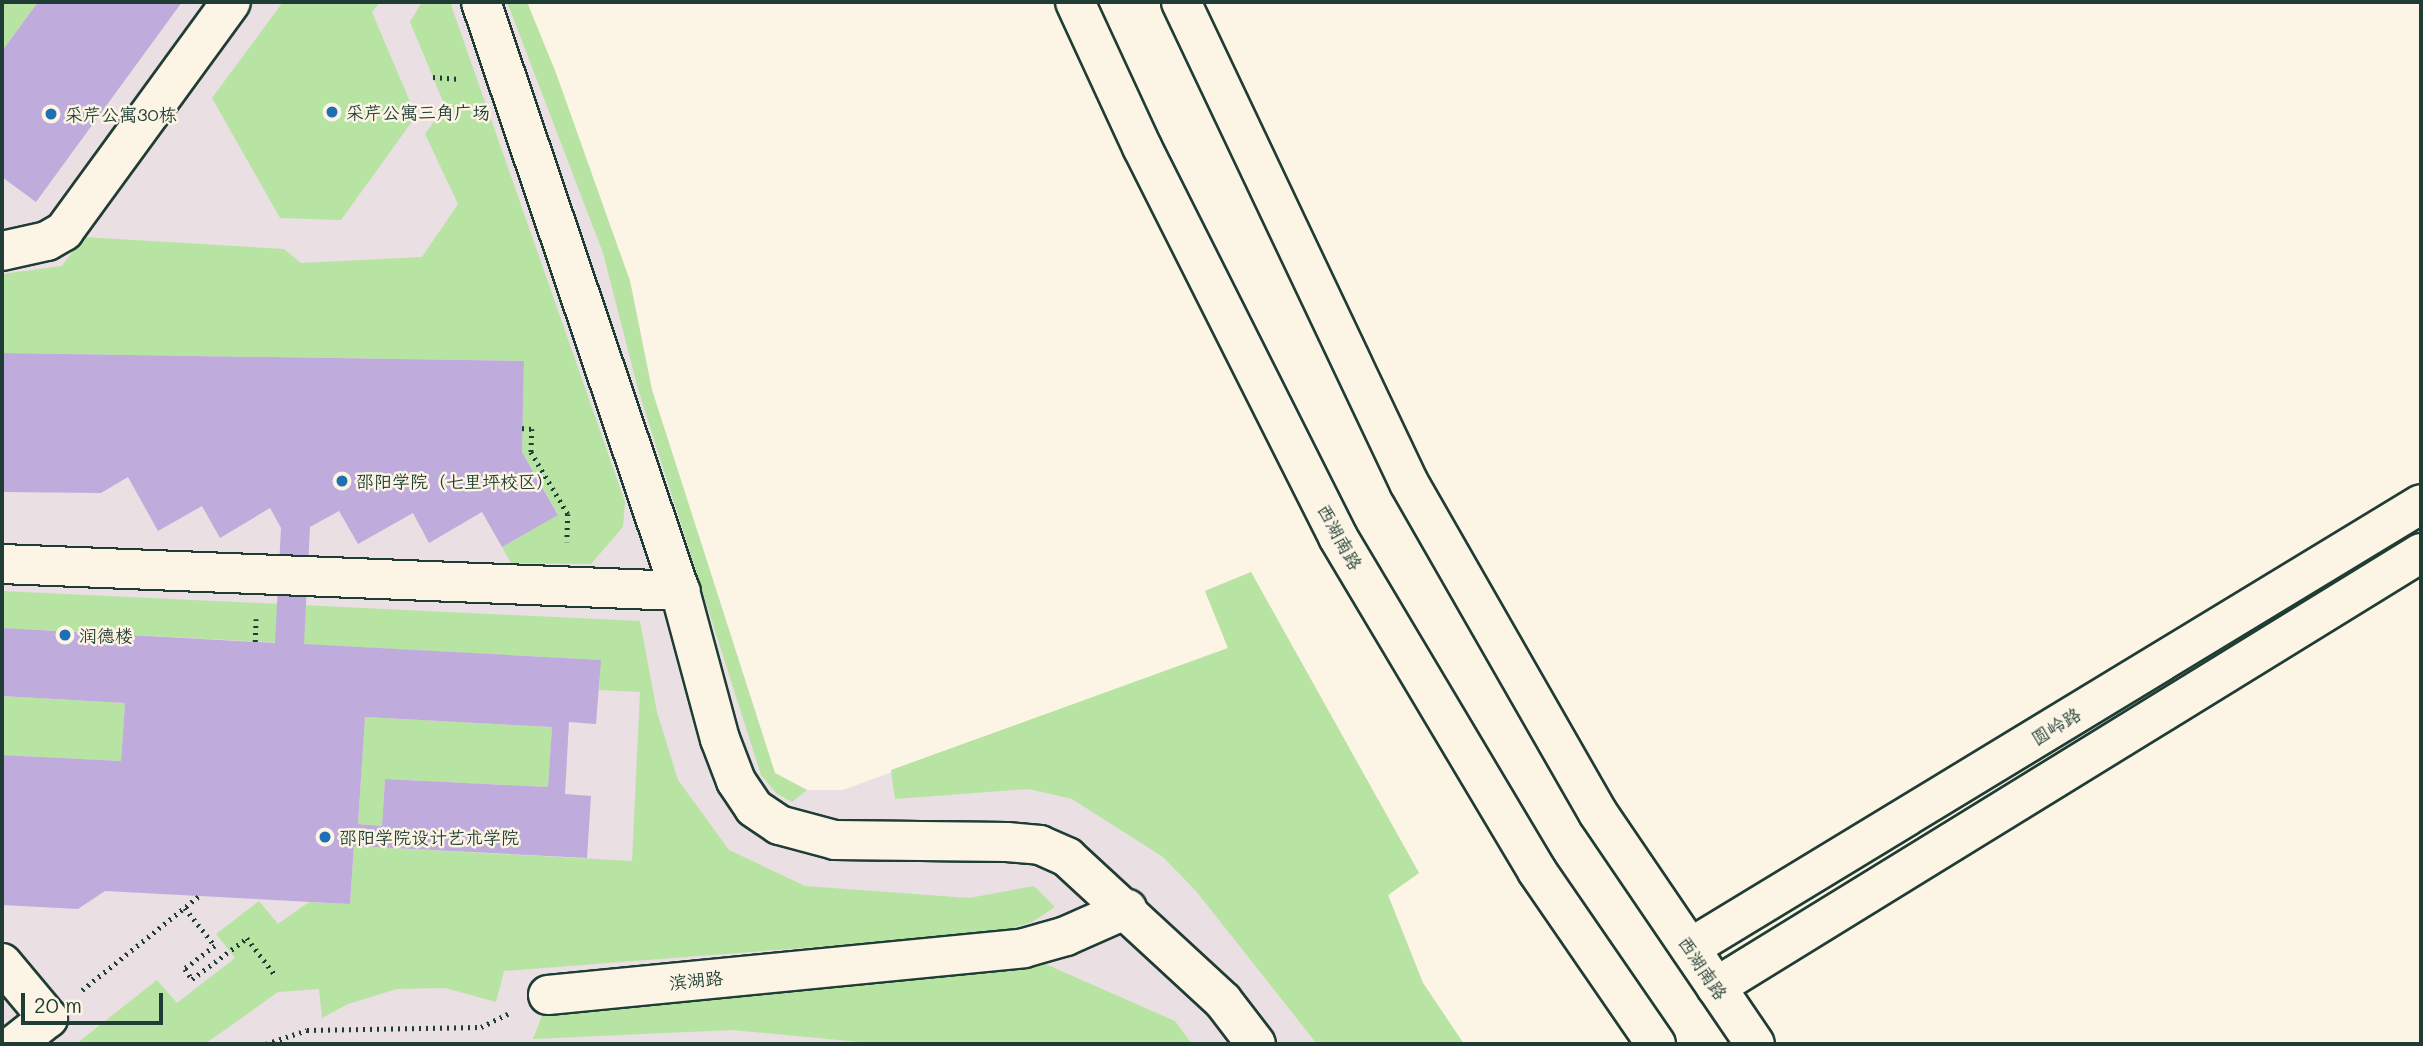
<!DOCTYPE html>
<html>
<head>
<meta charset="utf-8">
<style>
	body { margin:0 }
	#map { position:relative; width:2423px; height:1046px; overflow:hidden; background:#fcf5e5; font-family:Mali,"LXGW WenKai TC",sans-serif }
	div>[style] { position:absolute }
	.built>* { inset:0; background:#eadfe2 }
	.green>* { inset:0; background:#b7e4a2 }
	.building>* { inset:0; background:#bfacdc }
	.path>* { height:4.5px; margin-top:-2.25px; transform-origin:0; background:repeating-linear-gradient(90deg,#1f3d34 0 2px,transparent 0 7px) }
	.roads { filter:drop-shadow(2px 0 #1f3d34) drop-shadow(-2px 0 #1f3d34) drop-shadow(0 2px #1f3d34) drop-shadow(0 -2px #1f3d34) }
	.minor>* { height:38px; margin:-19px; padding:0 19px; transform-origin:19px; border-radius:19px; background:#fcf5e5 }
	.major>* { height:38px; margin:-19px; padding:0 19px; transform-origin:19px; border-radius:19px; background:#fcf5e5 }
	.dots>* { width:19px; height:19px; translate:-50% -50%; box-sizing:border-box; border:4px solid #fcf5e5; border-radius:50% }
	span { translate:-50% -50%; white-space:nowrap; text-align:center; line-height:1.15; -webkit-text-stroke:5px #fcf5e5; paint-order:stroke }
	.poi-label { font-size:18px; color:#1f3d34 }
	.left { translate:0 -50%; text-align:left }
	.street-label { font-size:18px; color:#1f3d34 }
	.frame { position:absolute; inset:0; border:4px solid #1f3d34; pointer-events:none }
	.scale { position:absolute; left:21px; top:993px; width:142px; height:32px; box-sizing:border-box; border:4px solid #1f3d34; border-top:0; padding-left:9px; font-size:21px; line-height:24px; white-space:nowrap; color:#1f3d34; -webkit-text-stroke:5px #fcf5e5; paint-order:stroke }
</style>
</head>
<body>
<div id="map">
	<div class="built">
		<div style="clip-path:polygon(2px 2px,527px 2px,630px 281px,652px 390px,775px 773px,807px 790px,843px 790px,1228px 648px,1205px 591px,1251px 572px,1419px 873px,1388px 895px,1423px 983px,1464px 1044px,2px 1044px)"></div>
	</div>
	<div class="green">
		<div style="clip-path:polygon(2px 2px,38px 2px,2px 51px)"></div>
		<div style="clip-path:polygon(283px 2px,380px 2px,372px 12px,416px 116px,341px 220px,280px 218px,212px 98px)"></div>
		<div style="clip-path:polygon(422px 2px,450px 2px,625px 502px,623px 527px,591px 564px,511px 563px,502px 547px,558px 514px,522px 452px,524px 361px,2px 353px,2px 274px,62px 266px,83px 237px,284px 249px,301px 263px,422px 257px,458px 204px,425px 134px,445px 106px,410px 22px)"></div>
		<div style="clip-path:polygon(507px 2px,527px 2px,556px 73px,630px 281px,652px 390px,775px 773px,807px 790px,792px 802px,777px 794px,761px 775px,638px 389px,603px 253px)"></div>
		<div style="clip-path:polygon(1251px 572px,1419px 873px,1388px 895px,1423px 983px,1464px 1044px,1317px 1044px,1196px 891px,1163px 857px,1072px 799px,1029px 789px,895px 799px,891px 770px,1228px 648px,1205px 591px)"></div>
		<div style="clip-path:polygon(2px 591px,640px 621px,657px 712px,678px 780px,729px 850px,805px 886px,969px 898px,1034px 886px,1055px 907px,1032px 922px,997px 933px,504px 971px,496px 1002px,445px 988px,397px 989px,348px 1004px,322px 1018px,319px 989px,278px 992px,205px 1044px,76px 1044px,157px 980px,177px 1003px,235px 958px,216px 934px,259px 901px,278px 924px,309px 902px,350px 904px,354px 846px,632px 861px,640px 692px,599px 690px,600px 660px,2px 628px)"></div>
		<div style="clip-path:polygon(2px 696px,125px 703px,121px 761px,2px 755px)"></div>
		<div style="clip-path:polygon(365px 717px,552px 727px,548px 787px,385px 779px,382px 826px,358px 824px)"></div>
		<div style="clip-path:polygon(1043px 963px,1175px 1021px,1192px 1044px,881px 1044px,732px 1030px,533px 1039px,545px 1008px)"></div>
	</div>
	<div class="building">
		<div style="clip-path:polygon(38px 2px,182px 2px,36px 202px,2px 177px,2px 51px)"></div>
		<div style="clip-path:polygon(evenodd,2px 353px,524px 361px,522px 452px,558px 515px,502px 547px,482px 512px,429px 543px,413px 513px,358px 544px,339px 511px,310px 527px,304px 644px,601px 660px,596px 724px,569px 722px,565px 794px,591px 796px,587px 858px,354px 846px,350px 904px,105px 891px,78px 909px,2px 905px,2px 755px,121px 761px,125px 703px,2px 696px,2px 628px,275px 643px,281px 528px,270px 508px,220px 538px,202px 506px,158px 531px,128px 477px,101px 493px,2px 492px,2px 353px,365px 717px,552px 727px,548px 787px,385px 779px,382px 826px,358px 824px,365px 717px)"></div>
	</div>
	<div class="path">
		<div style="left:433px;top:77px;width:27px;rotate:4deg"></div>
		<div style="left:522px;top:428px;width:10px;rotate:6deg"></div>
		<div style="left:532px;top:429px;width:23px;rotate:92deg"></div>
		<div style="left:531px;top:452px;width:72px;rotate:59.2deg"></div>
		<div style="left:568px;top:514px;width:28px;rotate:92deg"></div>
		<div style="left:255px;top:642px;width:23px;rotate:-88deg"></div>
		<div style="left:185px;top:908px;width:48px;rotate:51.7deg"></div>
		<div style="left:215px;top:946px;width:38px;rotate:143deg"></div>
		<div style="left:185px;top:969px;width:12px;rotate:55deg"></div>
		<div style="left:192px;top:979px;width:69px;rotate:-36.7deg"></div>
		<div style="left:247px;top:938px;width:46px;rotate:52.9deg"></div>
		<div style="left:82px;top:990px;width:150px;rotate:-38.8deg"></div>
		<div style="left:266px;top:1044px;width:43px;rotate:-18.9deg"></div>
		<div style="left:307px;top:1030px;width:174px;rotate:-1deg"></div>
		<div style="left:481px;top:1027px;width:30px;rotate:-26deg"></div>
	</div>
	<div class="roads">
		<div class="minor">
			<div style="left:481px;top:2px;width:622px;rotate:71.33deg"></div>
			<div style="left:680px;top:591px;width:153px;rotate:74.9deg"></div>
			<div style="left:720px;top:739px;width:45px;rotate:69.1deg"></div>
			<div style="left:736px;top:781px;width:32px;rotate:56deg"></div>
			<div style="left:754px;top:808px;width:30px;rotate:34deg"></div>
			<div style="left:779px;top:825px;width:58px;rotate:15deg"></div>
			<div style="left:835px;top:840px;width:172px;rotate:0.7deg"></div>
			<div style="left:1007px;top:842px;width:33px;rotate:5deg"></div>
			<div style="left:1040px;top:845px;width:30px;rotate:24deg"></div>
			<div style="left:1067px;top:857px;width:212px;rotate:42.7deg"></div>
			<div style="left:1223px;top:1001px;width:54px;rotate:52.5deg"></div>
			<div style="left:2px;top:251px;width:46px;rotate:-12.5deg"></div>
			<div style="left:47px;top:241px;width:20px;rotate:-30deg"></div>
			<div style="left:64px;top:231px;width:283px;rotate:-53.9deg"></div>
			<div style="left:2px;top:564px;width:679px;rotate:2.28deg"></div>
			<div style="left:1690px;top:948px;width:855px;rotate:-31.27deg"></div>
			<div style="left:2px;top:963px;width:72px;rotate:50.1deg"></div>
			<div style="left:48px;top:1018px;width:42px;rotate:141.8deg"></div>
			<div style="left:1716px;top:987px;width:828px;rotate:-31.62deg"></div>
			<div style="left:548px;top:995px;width:478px;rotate:-5.6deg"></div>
			<div style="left:1024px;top:948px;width:44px;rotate:-15.9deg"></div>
			<div style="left:1066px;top:936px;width:67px;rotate:-23.9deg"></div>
		</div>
		<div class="major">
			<div style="left:1075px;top:2px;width:160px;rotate:65.2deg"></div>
			<div style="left:1142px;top:147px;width:436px;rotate:63.3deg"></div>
			<div style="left:1338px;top:537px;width:389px;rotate:59.2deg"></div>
			<div style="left:1537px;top:871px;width:210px;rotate:55.5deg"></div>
			<div style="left:1181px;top:2px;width:532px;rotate:64.64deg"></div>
			<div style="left:1409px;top:483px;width:380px;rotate:60.2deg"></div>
			<div style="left:1598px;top:813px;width:279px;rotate:55.8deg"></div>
		</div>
	</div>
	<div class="dots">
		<div style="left:332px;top:112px;background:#1f6fb2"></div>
		<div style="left:51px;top:114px;background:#1f6fb2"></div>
		<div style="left:342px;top:481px;background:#1f6fb2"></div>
		<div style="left:65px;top:635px;background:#1f6fb2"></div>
		<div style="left:325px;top:837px;background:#1f6fb2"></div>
	</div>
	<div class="poi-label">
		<span class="left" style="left:346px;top:112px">采芹公寓三角广场</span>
		<span class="left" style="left:65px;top:114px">采芹公寓30栋</span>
		<span class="left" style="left:356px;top:481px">邵阳学院（七里坪校区）</span>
		<span class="left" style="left:79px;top:635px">润德楼</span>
		<span class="left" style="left:339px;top:837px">邵阳学院设计艺术学院</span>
	</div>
	<div class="street-label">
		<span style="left:1340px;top:537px;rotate:61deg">西湖南路</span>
		<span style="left:2056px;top:726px;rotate:-31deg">圆岭路</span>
		<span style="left:1703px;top:968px;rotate:56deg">西湖南路</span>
		<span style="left:696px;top:980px;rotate:-6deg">滨湖路</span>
	</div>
	<div class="frame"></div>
	<div class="scale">20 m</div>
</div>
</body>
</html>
